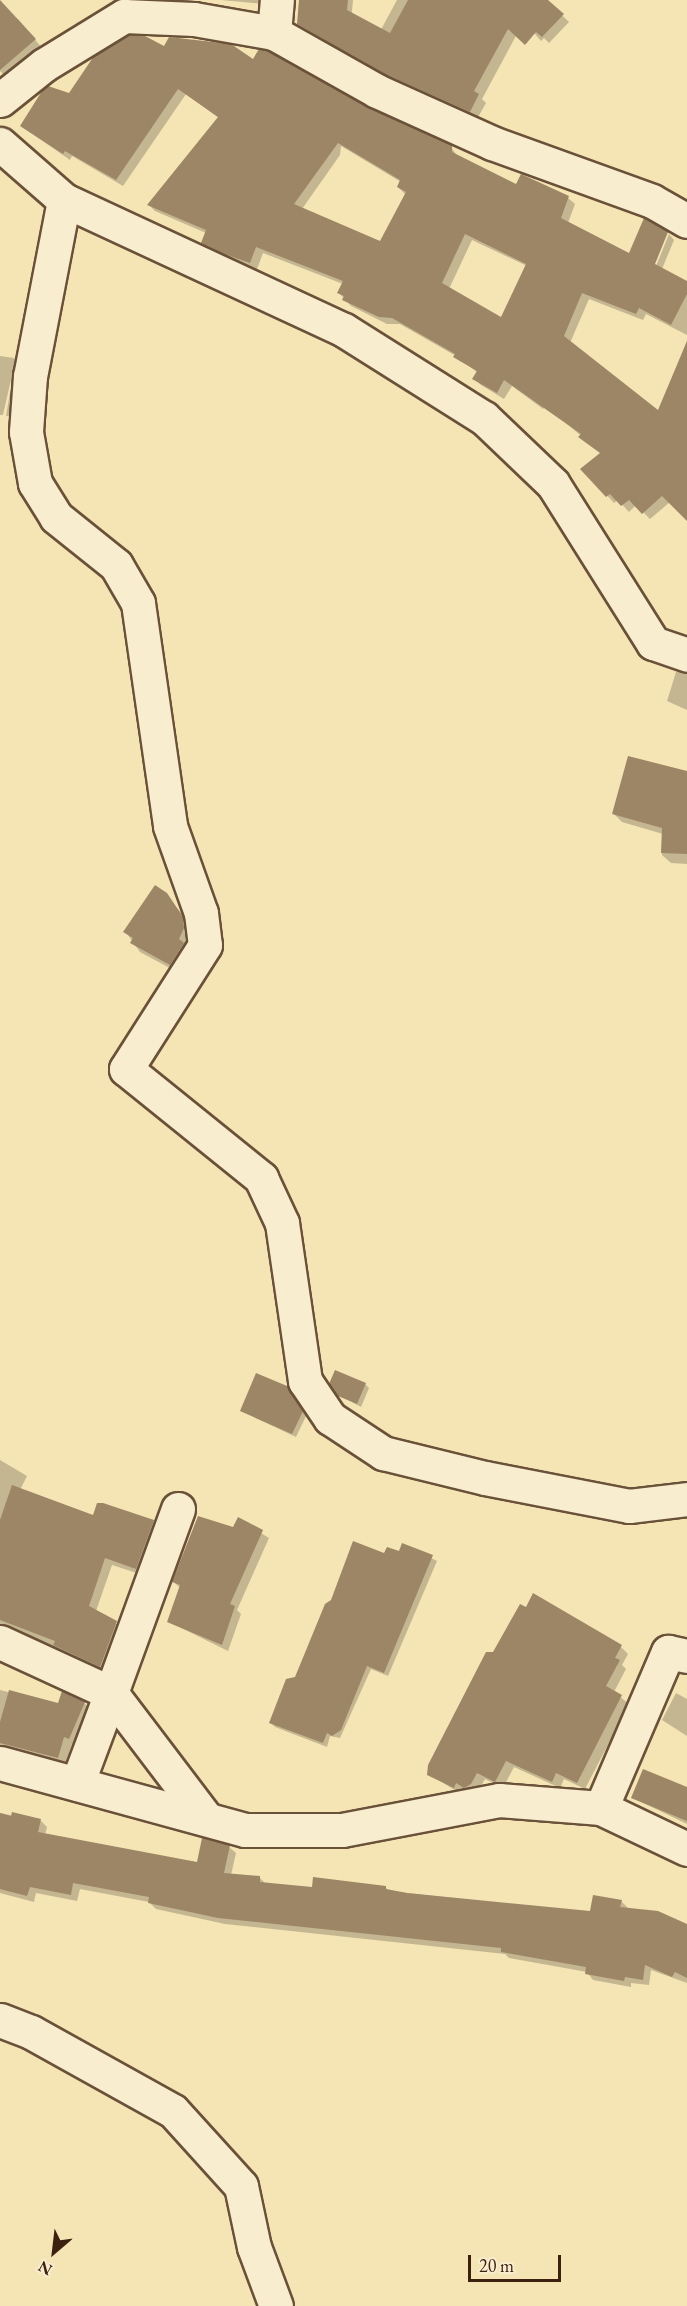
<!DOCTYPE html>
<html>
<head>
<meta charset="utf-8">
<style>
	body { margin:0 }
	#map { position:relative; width:687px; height:2306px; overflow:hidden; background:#f5e4b4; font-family:"EB Garamond",serif }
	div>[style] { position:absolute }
	.shadow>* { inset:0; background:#0003 }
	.building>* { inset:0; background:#9c8665 }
	.roads { filter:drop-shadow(2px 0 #6a5139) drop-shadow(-2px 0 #6a5139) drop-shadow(0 2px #6a5139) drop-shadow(0 -2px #6a5139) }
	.minor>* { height:33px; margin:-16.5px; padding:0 16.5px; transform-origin:16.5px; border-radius:16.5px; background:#f8edce }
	span { translate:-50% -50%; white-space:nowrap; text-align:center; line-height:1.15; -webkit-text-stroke:4.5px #f8edce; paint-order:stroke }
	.north { position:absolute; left:24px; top:2222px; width:60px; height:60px; -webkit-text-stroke:4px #f8edce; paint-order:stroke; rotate:208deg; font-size:16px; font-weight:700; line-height:24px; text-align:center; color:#3c2010 }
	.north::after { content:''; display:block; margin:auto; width:21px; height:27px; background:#3c2010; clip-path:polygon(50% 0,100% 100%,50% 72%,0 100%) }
	.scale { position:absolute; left:468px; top:2255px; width:93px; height:27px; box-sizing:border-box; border:3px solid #3c2010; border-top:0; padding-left:8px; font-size:18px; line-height:21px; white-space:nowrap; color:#3c2010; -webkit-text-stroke:4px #f8edce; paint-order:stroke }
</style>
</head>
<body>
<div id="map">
	<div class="shadow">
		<div style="clip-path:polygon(221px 0,267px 0,264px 4px)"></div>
		<div style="clip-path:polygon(299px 0,353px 0,348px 55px,298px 24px)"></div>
		<div style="clip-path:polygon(397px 0,462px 0,517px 34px,482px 99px,486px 103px,477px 119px,372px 69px,364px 61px)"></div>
		<div style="clip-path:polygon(506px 0,546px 0,569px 22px,549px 43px,544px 38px,541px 41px)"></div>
		<div style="clip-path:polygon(18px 19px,42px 48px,7px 78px,0 71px,0 20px)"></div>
		<div style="clip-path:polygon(evenodd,164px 49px,253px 61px,451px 147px,458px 157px,517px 186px,568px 198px,575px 204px,568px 223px,654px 271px,669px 234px,674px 240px,662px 269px,687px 282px,687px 335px,646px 314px,643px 320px,589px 299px,570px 343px,659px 413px,687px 341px,687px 519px,670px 502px,650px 519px,636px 505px,629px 512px,618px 500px,614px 503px,583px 469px,601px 453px,546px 406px,543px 409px,512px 386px,504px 399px,481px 385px,474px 378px,478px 373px,456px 356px,400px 324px,387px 324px,351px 306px,339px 293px,343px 284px,263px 253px,257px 269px,230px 259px,202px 242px,206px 233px,155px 211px,149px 205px,219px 118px,186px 94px,123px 186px,72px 156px,70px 160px,21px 126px,70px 95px,164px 49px,341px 146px,401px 182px,398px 187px,405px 194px,381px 243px,302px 209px,340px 155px,341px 146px,164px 49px,472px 240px,527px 266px,502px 319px,449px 289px,472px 240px)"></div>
		<div style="clip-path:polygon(0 356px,14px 358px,22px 366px,13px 417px,6px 416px,15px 362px,3px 415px,0 415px)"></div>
		<div style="clip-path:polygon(676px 672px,687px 672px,687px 710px,667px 701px)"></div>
		<div style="clip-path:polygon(687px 773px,687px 864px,671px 863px,662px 855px,663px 834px,622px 822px,614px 814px)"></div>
		<div style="clip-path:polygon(155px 887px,188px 919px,192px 937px,179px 973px,140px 952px,125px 931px)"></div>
		<div style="clip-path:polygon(365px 1384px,369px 1388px,361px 1407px,339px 1395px)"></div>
		<div style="clip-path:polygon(287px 1388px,306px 1416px,296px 1437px,241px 1411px)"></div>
		<div style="clip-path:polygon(0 1460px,27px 1476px,20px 1490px,94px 1517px,153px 1521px,160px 1528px,143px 1575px,112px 1565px,96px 1611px,124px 1629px,108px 1674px,18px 1630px,0 1633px)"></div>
		<div style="clip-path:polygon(238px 1519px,269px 1538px,237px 1610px,241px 1614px,228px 1651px,169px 1622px,181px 1589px,173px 1581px,234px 1528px)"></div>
		<div style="clip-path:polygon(403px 1544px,437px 1561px,388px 1676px,371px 1669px,340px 1738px,330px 1736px,327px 1747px,275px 1727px,271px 1723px,296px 1678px,385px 1555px,400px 1553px)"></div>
		<div style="clip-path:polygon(621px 1647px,628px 1654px,622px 1665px,626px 1669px,614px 1692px,629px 1704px,585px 1789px,564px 1779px,560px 1788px,514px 1767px,503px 1788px,485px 1779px,478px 1791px,472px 1794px,464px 1790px,461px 1794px,429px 1774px)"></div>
		<div style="clip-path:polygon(0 1690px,59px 1705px,84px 1703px,92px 1710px,77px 1745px,72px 1744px,65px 1764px,0 1748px)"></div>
		<div style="clip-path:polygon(676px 1693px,687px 1699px,687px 1736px,662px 1720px)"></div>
		<div style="clip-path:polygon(687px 1788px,687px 1824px,633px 1798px)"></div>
		<div style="clip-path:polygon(0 1813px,41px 1821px,47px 1827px,45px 1835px,198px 1864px,229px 1847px,236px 1853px,231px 1875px,260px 1878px,266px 1884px,313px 1889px,385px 1887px,389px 1891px,591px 1913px,621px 1901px,628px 1908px,687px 1926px,687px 1983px,651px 1970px,649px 1985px,631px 1983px,631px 1987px,593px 1980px,587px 1972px,509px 1958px,505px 1954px,225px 1924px,156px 1909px,149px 1902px,80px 1889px,77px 1901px,36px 1893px,34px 1902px,0 1893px)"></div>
	</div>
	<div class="building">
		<div style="clip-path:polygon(0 0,36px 39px,0 70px)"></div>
		<div style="clip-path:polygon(299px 0,348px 0,347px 10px,390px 33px,408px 0,548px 0,564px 14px,542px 37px,536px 32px,525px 45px,508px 29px,474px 91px,479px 94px,470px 112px,385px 74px,297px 24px)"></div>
		<div style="clip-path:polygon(evenodd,129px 35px,145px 36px,164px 46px,169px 37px,231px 44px,253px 59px,259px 49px,268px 51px,368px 107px,452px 145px,452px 152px,516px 184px,521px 174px,569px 196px,561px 218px,629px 253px,644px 218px,668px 232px,655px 264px,687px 281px,687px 294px,671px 325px,639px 308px,636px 314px,582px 293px,564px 336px,658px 410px,687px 341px,687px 521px,662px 496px,642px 514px,629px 500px,621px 506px,610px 494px,606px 497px,580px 469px,600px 453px,578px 437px,581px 434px,504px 380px,497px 393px,472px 379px,477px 371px,453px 357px,455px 354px,392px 318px,379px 317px,342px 300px,344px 296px,337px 293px,343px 281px,256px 247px,250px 263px,222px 253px,201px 243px,206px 230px,147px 205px,218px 117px,178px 89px,116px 180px,65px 151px,63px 154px,20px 126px,42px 91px,48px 86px,69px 93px,94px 56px,129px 35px,338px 143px,400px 180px,397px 187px,406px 192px,380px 241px,294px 204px,338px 143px,129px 35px,465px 234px,526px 264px,501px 317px,442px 283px,465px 234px)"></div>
		<div style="clip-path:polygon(628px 756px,687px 771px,687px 854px,661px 853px,662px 828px,612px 814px)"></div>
		<div style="clip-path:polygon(155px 885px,167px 893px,183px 917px,184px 928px,179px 939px,184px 943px,170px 965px,130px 943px,133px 938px,123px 932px)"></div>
		<div style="clip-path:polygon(335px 1370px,366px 1383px,357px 1404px,338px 1396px,329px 1384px)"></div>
		<div style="clip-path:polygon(256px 1373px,287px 1386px,303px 1411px,292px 1434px,240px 1411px)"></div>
		<div style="clip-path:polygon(12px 1485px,93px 1515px,97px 1503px,103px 1503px,154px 1520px,136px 1569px,105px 1558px,89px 1606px,117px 1621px,100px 1667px,53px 1645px,55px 1641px,0 1620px,0 1520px)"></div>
		<div style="clip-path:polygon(198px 1516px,233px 1527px,238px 1517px,263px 1530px,230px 1604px,235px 1606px,222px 1645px,167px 1622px,180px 1585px,172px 1582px)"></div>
		<div style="clip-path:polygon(353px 1541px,384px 1553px,387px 1547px,399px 1551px,402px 1543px,433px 1555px,384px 1673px,367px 1666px,341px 1730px,332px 1736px,327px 1733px,323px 1743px,269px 1723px,286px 1679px,295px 1677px,325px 1604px,331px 1600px)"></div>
		<div style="clip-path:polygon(533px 1593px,622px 1645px,615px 1658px,620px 1660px,606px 1686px,622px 1695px,577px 1783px,556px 1773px,552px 1782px,506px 1761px,495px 1782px,477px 1773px,471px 1784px,464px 1788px,456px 1783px,454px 1788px,427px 1775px,428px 1765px,486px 1652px,493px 1652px,520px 1604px,526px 1607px)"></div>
		<div style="clip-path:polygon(9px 1690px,58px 1703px,62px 1691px,85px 1702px,69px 1739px,64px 1737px,58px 1758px,0 1743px,0 1722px)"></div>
		<div style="clip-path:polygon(643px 1769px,687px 1787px,687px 1821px,631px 1798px)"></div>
		<div style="clip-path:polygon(12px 1812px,41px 1819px,38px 1832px,197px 1862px,202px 1838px,230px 1845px,224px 1873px,260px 1876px,260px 1882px,312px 1887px,313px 1877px,386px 1886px,386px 1889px,407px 1893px,590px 1911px,593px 1895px,622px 1900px,620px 1907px,658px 1911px,687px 1924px,687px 1978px,675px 1972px,672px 1977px,645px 1965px,643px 1980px,625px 1977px,624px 1981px,585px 1974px,586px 1967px,501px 1952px,501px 1948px,218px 1918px,148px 1903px,149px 1897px,73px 1883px,71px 1895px,30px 1887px,27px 1896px,0 1889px,0 1813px,11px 1816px)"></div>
	</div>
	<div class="roads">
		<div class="minor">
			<div style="left:274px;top:33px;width:33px;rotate:-85deg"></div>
			<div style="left:0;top:100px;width:56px;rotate:-38.5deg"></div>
			<div style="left:44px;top:65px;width:94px;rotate:-31.5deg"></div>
			<div style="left:124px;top:16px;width:70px;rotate:2.5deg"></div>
			<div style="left:194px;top:19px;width:81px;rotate:9.9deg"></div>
			<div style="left:274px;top:33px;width:118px;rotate:29.4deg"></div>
			<div style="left:377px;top:91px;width:126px;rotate:24.3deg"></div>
			<div style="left:492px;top:143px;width:170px;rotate:19.9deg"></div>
			<div style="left:652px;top:201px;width:40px;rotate:29.7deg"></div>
			<div style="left:0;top:144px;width:85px;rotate:41.2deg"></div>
			<div style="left:64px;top:200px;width:309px;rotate:24.9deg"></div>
			<div style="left:344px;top:330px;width:165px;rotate:32.2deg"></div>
			<div style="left:484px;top:418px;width:95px;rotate:43.7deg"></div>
			<div style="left:553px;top:484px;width:188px;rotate:57.8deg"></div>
			<div style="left:653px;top:643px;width:36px;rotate:19deg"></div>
			<div style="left:64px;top:200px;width:179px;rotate:100.9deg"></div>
			<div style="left:30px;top:376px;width:56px;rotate:94.1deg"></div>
			<div style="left:26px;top:432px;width:52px;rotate:80deg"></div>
			<div style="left:35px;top:483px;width:40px;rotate:58deg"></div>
			<div style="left:56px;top:517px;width:77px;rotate:38.7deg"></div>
			<div style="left:116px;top:565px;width:44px;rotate:59.9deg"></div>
			<div style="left:138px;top:603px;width:225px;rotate:81.8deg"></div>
			<div style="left:170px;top:826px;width:92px;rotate:70.4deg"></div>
			<div style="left:201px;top:913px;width:32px;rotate:83deg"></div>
			<div style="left:205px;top:945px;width:147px;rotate:122.5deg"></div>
			<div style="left:126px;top:1069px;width:174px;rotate:38.9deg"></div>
			<div style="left:261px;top:1178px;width:50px;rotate:65deg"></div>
			<div style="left:282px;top:1223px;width:160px;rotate:81.7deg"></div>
			<div style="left:305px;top:1381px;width:45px;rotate:56deg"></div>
			<div style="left:330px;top:1418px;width:64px;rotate:33.4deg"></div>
			<div style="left:383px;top:1453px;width:105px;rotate:13.8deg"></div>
			<div style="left:485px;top:1478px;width:147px;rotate:11deg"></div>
			<div style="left:629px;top:1506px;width:58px;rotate:-6.9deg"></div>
			<div style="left:178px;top:1509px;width:196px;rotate:110deg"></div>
			<div style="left:111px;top:1693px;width:156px;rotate:52.8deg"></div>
			<div style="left:0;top:1642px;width:122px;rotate:24.7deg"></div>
			<div style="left:111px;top:1693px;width:97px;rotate:110.5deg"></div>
			<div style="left:0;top:1763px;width:254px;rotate:15.3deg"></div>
			<div style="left:245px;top:1830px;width:97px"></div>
			<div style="left:342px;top:1830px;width:160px;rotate:-10.8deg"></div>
			<div style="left:499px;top:1800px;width:102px;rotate:4.5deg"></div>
			<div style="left:601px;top:1808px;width:95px;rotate:25.5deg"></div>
			<div style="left:601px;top:1808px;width:170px;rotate:-66.8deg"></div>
			<div style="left:668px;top:1652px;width:19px;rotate:12deg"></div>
			<div style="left:0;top:2020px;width:33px;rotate:21deg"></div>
			<div style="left:31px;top:2032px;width:162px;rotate:29.1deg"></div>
			<div style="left:173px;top:2111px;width:101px;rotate:47.8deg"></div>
			<div style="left:241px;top:2186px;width:62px;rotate:78deg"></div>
			<div style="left:254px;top:2247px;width:63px;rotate:69.6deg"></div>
		</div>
	</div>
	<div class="north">N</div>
	<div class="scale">20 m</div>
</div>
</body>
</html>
